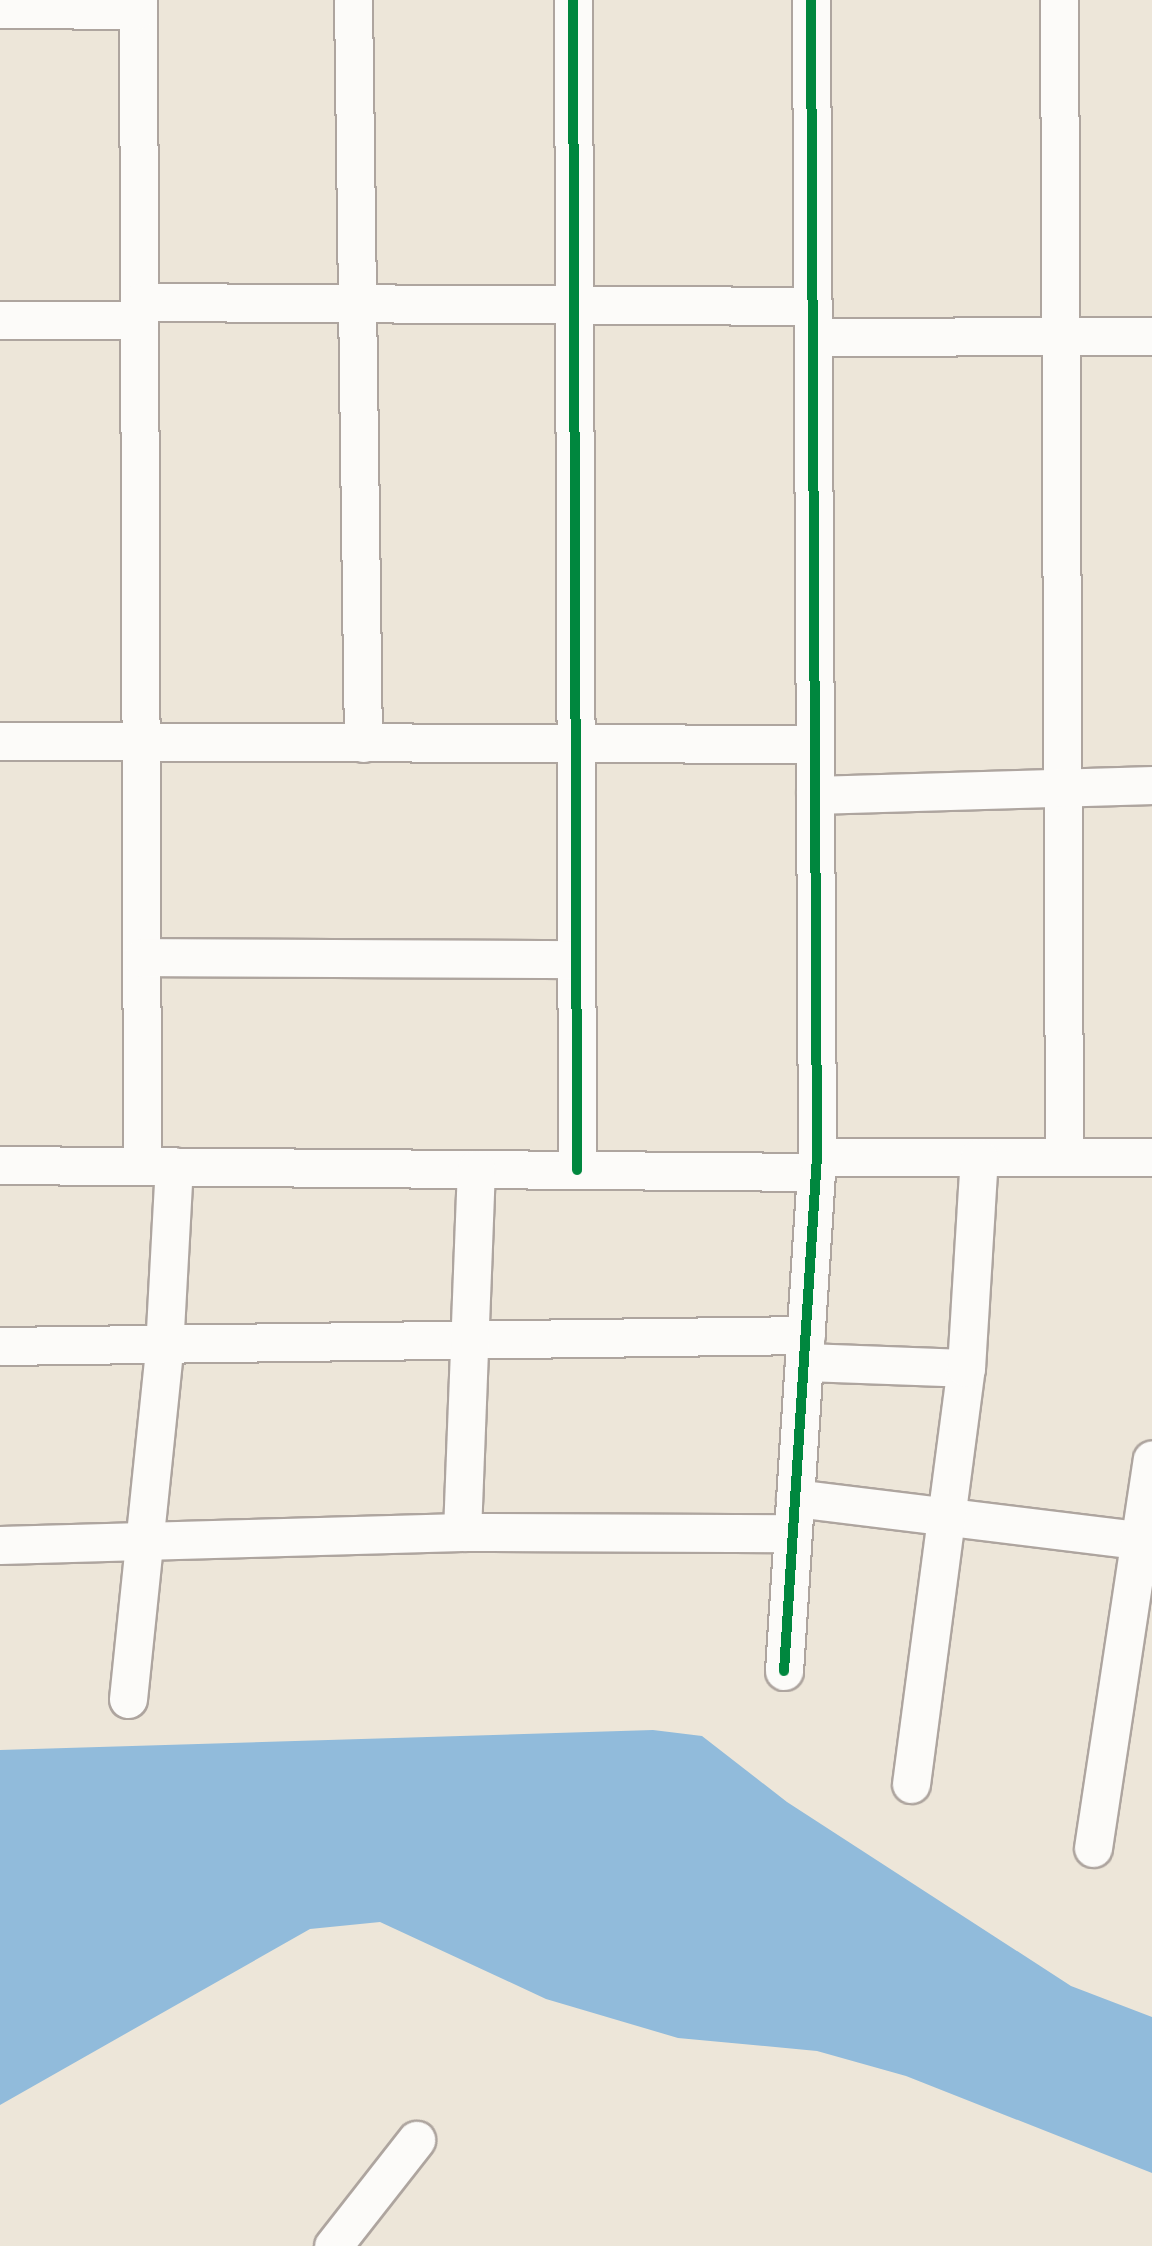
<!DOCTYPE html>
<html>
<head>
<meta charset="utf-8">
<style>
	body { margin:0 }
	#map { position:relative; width:1152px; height:2246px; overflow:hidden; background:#ede6d9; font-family:Caveat,sans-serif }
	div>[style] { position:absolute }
	.water>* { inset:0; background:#91bbdb }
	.roads { filter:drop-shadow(2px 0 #aea59f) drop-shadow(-2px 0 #aea59f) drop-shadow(0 2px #aea59f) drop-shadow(0 -2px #aea59f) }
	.minor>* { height:37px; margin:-18.5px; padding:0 18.5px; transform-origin:18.5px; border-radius:18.5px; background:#fcfbf9 }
	.cycleway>* { height:10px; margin:-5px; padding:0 5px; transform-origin:5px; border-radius:5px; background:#00873e }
	span { translate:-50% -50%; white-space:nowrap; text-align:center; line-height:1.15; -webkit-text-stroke:5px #fdfcf7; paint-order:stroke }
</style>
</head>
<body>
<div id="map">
	<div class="water">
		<div style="clip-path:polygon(653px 1730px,702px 1736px,787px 1802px,1071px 1986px,1152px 2017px,1152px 2173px,906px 2076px,817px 2051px,678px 2038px,546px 1999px,380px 1922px,310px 1929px,0 2105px,0 1750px)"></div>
	</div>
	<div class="roads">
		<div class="minor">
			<div style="left:138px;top:0;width:1166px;rotate:89.8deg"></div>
			<div style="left:353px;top:0;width:743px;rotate:89.23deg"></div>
			<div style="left:573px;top:0;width:1170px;rotate:89.8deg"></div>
			<div style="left:1059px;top:0;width:1157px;rotate:89.75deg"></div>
			<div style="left:0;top:9px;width:138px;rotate:0.4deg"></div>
			<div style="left:140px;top:302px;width:673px;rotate:0.34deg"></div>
			<div style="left:0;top:320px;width:139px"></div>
			<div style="left:813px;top:337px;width:339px;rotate:-0.2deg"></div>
			<div style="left:0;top:741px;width:815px;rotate:0.21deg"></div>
			<div style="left:815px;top:795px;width:337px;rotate:-1.7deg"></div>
			<div style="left:142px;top:957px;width:434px;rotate:0.3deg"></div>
			<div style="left:817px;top:1157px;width:335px"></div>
			<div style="left:0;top:1165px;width:816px;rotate:0.49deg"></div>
			<div style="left:0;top:1346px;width:806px;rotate:-0.78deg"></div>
			<div style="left:804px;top:1362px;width:162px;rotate:2.1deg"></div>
			<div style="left:795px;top:1498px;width:360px;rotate:7deg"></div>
			<div style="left:462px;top:1532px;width:363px;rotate:-87.8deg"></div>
			<div style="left:0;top:1545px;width:462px;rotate:-1.6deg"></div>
			<div style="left:462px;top:1532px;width:331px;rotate:0.2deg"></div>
			<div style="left:784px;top:1671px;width:515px;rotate:-86.33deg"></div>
			<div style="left:817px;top:1157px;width:1157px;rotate:-90.3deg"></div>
			<div style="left:128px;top:1699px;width:352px;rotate:-84.1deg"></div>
			<div style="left:164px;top:1349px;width:183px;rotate:-86.9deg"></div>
			<div style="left:911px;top:1784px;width:420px;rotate:-82.5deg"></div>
			<div style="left:966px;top:1368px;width:211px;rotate:-86.5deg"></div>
			<div style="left:1093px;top:1848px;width:393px;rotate:-81.4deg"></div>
			<div style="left:333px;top:2246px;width:135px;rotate:-51.9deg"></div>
		</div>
	</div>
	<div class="cycleway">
		<div style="left:573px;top:0;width:1170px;rotate:89.8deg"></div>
		<div style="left:784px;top:1671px;width:515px;rotate:-86.33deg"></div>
		<div style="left:817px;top:1157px;width:1157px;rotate:-90.3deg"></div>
	</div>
</div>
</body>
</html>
